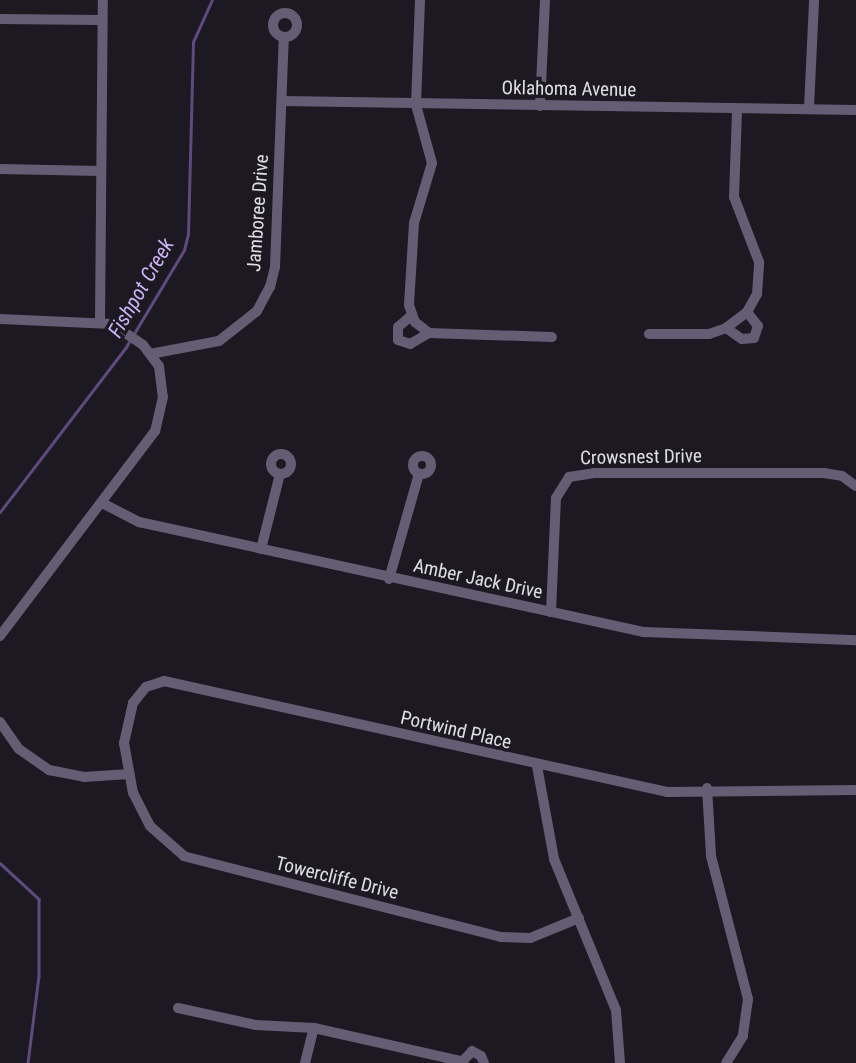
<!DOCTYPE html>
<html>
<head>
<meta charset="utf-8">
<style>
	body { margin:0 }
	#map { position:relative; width:856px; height:1063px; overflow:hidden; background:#1c1922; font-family:"Roboto Condensed",sans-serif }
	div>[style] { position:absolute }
	.stream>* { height:2.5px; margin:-1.25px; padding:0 1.25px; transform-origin:1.25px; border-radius:1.25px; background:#5e4a7d }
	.street>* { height:10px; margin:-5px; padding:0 5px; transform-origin:5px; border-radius:5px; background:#655d74 }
	.street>.ring { margin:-5px; padding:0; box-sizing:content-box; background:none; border:10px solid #655d74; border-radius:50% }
	span { translate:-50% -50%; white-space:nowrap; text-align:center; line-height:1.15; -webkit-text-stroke:7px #1c1922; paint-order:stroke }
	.street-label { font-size:19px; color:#e0dee5 }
	.water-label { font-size:21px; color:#ccb4f4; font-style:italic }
</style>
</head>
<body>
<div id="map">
	<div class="stream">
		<div style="left:0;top:512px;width:208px;rotate:-52.6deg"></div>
		<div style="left:126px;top:347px;width:113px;rotate:-59.1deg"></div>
		<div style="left:184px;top:250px;width:16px;rotate:-76deg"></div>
		<div style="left:188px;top:234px;width:192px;rotate:-88.5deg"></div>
		<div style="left:193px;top:42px;width:46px;rotate:-65.7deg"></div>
		<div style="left:0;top:863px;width:53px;rotate:42.7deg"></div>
		<div style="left:39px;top:899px;width:77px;rotate:90deg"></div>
		<div style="left:39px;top:976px;width:88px;rotate:97.2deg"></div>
	</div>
	<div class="street">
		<div style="left:420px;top:0;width:105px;rotate:92.2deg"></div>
		<div style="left:416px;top:105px;width:60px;rotate:74.6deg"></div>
		<div style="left:432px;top:163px;width:63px;rotate:106.7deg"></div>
		<div style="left:414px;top:223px;width:82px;rotate:93.5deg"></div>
		<div style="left:409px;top:305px;width:18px;rotate:71deg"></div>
		<div style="left:415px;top:322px;width:18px;rotate:38deg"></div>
		<div class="ring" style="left:273px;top:13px;width:14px;height:14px"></div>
		<div style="left:0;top:19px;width:101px;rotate:0.6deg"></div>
		<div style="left:282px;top:101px;width:574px;rotate:0.9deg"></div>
		<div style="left:540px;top:106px;width:106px;rotate:-87.3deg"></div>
		<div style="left:809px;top:108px;width:108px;rotate:-87.3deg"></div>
		<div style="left:0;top:169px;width:100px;rotate:1.1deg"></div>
		<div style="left:412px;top:315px;width:18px;rotate:139deg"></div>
		<div style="left:398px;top:327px;width:13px;rotate:90deg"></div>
		<div style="left:398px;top:340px;width:13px;rotate:18deg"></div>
		<div style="left:410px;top:344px;width:22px;rotate:-30deg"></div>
		<div style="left:0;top:319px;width:112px;rotate:2.6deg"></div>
		<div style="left:112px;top:324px;width:37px;rotate:34deg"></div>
		<div style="left:143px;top:345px;width:26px;rotate:53deg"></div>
		<div style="left:159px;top:366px;width:31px;rotate:83deg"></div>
		<div style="left:163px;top:397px;width:35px;rotate:103deg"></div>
		<div style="left:155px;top:431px;width:257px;rotate:127.1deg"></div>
		<div style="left:100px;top:321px;width:321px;rotate:-89.5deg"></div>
		<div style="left:726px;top:328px;width:19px;rotate:35deg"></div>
		<div style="left:742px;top:339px;width:12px;rotate:-5deg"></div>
		<div style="left:754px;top:338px;width:13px;rotate:-72deg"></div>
		<div style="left:758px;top:326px;width:18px;rotate:-128deg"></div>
		<div style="left:429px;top:333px;width:123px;rotate:1.9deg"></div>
		<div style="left:649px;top:334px;width:60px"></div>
		<div style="left:709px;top:334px;width:18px;rotate:-19deg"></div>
		<div style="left:726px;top:328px;width:26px;rotate:-37deg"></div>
		<div style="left:747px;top:312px;width:21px;rotate:-61deg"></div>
		<div style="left:757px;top:294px;width:32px;rotate:-86deg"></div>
		<div style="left:759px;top:262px;width:70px;rotate:-111deg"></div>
		<div style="left:734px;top:197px;width:88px;rotate:-88deg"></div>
		<div style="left:150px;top:354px;width:70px;rotate:-10.7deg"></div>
		<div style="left:219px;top:341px;width:48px;rotate:-38.3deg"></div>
		<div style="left:257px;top:311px;width:27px;rotate:-62deg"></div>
		<div style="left:270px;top:287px;width:21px;rotate:-76deg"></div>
		<div style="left:275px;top:267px;width:230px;rotate:-87.8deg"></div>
		<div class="ring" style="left:271px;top:454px;width:10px;height:10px"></div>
		<div class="ring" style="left:413px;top:456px;width:8px;height:8px"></div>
		<div style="left:102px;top:503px;width:42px;rotate:27.2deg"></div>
		<div style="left:139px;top:522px;width:517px;rotate:12.29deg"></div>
		<div style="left:644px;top:632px;width:212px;rotate:2.2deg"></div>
		<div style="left:261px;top:549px;width:77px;rotate:-75.8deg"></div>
		<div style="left:389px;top:579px;width:109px;rotate:-74.1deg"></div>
		<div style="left:551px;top:612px;width:114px;rotate:-87.5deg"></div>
		<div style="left:556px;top:498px;width:25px;rotate:-58deg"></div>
		<div style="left:569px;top:477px;width:25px;rotate:-9deg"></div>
		<div style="left:594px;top:473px;width:230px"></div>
		<div style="left:824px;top:473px;width:18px;rotate:9deg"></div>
		<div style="left:842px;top:476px;width:17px;rotate:36deg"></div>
		<div style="left:0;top:722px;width:33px;rotate:55deg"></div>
		<div style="left:19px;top:749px;width:37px;rotate:35deg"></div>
		<div style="left:49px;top:770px;width:36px;rotate:11deg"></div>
		<div style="left:84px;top:777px;width:45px;rotate:-3.8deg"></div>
		<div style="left:537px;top:766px;width:95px;rotate:79.6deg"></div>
		<div style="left:554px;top:859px;width:163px;rotate:67.7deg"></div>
		<div style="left:616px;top:1010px;width:53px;rotate:85.7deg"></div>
		<div style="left:707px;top:788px;width:68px;rotate:86.6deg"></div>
		<div style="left:711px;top:856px;width:148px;rotate:75.5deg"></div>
		<div style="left:748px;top:999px;width:37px;rotate:98deg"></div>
		<div style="left:743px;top:1036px;width:32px;rotate:122deg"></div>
		<div style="left:579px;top:918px;width:53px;rotate:157.8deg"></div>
		<div style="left:530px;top:938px;width:29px;rotate:-178deg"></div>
		<div style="left:501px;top:937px;width:327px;rotate:-165.7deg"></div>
		<div style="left:184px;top:856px;width:45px;rotate:-138.6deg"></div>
		<div style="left:150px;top:826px;width:37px;rotate:-117deg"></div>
		<div style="left:133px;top:793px;width:51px;rotate:-100.2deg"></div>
		<div style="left:124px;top:743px;width:41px;rotate:-77.3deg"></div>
		<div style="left:133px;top:703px;width:21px;rotate:-51deg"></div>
		<div style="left:146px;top:687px;width:19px;rotate:-18deg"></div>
		<div style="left:164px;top:681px;width:515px;rotate:12.44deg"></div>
		<div style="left:667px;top:792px;width:189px;rotate:-0.6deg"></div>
		<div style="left:178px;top:1008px;width:80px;rotate:12.3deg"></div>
		<div style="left:256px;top:1025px;width:58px;rotate:3deg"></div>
		<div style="left:305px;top:1063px;width:36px;rotate:-76deg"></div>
		<div style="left:314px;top:1028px;width:151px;rotate:12.7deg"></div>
		<div style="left:461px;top:1063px;width:16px;rotate:-47deg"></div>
		<div style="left:472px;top:1051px;width:10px;rotate:29deg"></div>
		<div style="left:481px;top:1056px;width:8px;rotate:67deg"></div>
	</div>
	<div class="street-label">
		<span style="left:569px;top:89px;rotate:1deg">Oklahoma Avenue</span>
		<span style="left:258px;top:213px;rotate:-86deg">Jamboree Drive</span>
		<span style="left:641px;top:457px;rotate:-1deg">Crowsnest Drive</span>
		<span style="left:478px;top:579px;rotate:12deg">Amber Jack Drive</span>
		<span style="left:456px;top:730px;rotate:13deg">Portwind Place</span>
		<span style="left:337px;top:878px;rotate:14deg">Towercliffe Drive</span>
	</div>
	<div class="water-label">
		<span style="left:141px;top:288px;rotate:-60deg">Fishpot Creek</span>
	</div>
</div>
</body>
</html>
